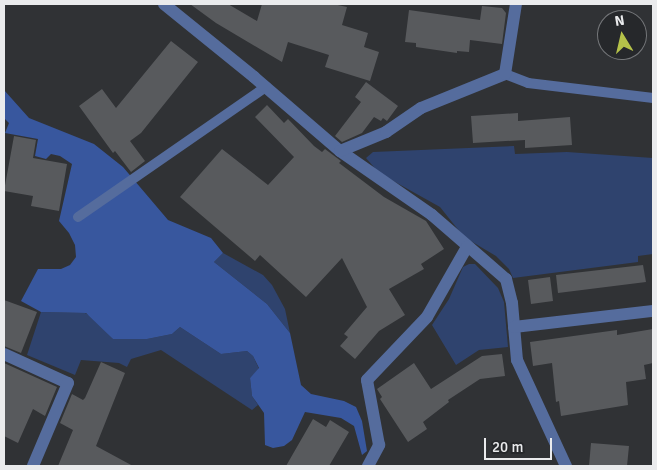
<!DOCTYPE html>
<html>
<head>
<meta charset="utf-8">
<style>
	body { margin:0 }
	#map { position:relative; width:657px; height:470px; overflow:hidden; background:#303235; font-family:Signika,sans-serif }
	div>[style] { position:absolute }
	.green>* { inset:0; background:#2f436e }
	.forest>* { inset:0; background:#38579e }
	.building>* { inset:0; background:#585a5d }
	.service>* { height:10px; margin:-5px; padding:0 5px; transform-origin:5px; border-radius:5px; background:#556c9d }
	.minor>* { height:12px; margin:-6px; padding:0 6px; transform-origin:6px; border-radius:6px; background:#556c9d }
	span { translate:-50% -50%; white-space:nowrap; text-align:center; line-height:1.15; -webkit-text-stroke:4px #26282b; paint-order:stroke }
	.frame { position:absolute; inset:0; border:5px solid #eaebed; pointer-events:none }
	.north { position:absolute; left:597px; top:10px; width:50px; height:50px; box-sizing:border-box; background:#26282b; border:1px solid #747679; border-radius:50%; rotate:351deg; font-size:14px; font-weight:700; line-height:20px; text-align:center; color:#eaebed }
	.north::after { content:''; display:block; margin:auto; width:18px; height:22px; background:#b5c249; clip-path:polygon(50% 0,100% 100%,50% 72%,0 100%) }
	.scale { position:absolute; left:484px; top:438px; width:68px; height:22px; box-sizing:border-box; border:2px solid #eaebed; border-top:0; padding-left:6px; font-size:15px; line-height:18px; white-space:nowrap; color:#eaebed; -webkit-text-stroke:4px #26282b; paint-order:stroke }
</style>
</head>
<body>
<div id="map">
	<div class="green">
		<div style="clip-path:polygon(514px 146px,515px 154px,567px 152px,653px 158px,653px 254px,638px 256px,638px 262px,513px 278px,509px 269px,496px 256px,464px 237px,440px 207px,379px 173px,366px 158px,373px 152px)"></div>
		<div style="clip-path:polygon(223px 253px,263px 275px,272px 285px,285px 309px,290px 333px,267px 304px,214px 262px)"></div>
		<div style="clip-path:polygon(469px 264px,475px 264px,498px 288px,504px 302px,508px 347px,479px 350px,456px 365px,432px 325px,449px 299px,463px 267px)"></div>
		<div style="clip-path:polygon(41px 312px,85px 313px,94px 318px,113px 339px,147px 339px,172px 334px,180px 327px,221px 354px,247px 351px,253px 356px,259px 369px,250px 378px,252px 396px,258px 405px,252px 410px,161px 350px,131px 359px,127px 367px,119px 363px,81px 360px,75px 375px,27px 355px)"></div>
	</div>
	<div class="forest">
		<div style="clip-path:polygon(4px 90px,29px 118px,94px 144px,123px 167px,168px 220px,211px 238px,223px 253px,214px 262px,267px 304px,290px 333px,301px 385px,311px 394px,344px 401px,356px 407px,362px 421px,367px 451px,362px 455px,354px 426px,341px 418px,305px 412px,292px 440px,284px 446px,273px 448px,265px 445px,264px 413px,252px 396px,250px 378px,259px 368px,253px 356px,247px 351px,221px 354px,180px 327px,172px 334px,147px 339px,113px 339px,86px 313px,41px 312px,21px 301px,38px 269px,61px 269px,70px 265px,76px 257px,75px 245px,69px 233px,59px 221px,72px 164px,60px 156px,51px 154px,46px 159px,35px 156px,38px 139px,5px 133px,9px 123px,4px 118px)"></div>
	</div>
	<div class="building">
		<div style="clip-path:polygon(190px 4px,228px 4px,257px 21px,262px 4px,333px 4px,347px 7px,342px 25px,368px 33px,364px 47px,379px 52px,370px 81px,325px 67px,329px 55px,288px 42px,282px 62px,216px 23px)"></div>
		<div style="clip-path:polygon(482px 6px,502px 8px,506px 13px,502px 44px,470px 40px,469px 52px,457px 51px,457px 53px,416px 47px,416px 43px,405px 42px,409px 10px,480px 20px)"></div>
		<div style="clip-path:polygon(171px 41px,198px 62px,141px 133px,130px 141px,145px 161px,131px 172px,115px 151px,113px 153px,79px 106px,102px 89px,116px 108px)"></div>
		<div style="clip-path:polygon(366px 82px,398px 106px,387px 121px,383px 118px,381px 121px,374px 117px,362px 133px,342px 142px,335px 136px,361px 102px,355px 97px)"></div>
		<div style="clip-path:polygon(267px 105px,284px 123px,288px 119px,314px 146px,322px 152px,325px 149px,341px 161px,339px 163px,384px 197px,426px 221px,444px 249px,421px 264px,424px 269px,389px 289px,405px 315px,379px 331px,355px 359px,340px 346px,348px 337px,344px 334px,367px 307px,342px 258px,306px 297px,260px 255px,255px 261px,180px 197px,222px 149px,268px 185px,294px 157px,255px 117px)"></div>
		<div style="clip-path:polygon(518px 113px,518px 121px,570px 117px,572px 145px,525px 148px,525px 140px,473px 143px,471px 116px)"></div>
		<div style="clip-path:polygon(14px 136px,36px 140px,33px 158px,67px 164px,59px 211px,31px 206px,33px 196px,4px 191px)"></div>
		<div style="clip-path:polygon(643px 265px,646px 282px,558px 293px,556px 275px)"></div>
		<div style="clip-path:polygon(550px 277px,553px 301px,531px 304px,528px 280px)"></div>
		<div style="clip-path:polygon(4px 300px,37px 312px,21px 353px,4px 346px)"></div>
		<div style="clip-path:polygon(653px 329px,653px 363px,644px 365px,646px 379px,626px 382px,628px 405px,561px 416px,559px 401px,556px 402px,552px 363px,533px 366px,530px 342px,617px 330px,617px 335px)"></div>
		<div style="clip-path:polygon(502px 354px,505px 376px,480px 379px,448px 400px,449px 402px,423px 422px,427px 429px,408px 442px,380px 399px,382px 397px,377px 389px,414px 363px,431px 389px,482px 356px)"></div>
		<div style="clip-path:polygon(101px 362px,125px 373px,96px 446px,133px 466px,58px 466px,73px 430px,60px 423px,72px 394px,83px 400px,85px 398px)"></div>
		<div style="clip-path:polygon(4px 363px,57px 387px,45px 416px,33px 409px,18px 443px,4px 436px)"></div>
		<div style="clip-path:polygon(313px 419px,326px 427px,330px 420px,349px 432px,329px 466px,286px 466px)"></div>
		<div style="clip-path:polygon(591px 443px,629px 446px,627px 466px,589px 466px)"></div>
	</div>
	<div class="service">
		<div style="left:505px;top:74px;width:25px;rotate:21deg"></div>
		<div style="left:528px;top:83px;width:126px;rotate:6.8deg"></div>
		<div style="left:78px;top:217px;width:229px;rotate:-34.7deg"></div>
	</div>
	<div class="minor">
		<div style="left:164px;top:4px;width:116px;rotate:39deg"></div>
		<div style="left:254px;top:77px;width:113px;rotate:40.7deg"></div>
		<div style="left:340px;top:151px;width:112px;rotate:34.8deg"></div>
		<div style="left:432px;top:215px;width:98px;rotate:40.9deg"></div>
		<div style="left:506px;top:279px;width:25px;rotate:76deg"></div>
		<div style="left:512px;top:303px;width:57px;rotate:85deg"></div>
		<div style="left:517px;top:360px;width:117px;rotate:65.2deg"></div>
		<div style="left:340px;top:151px;width:50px;rotate:-22.4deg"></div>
		<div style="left:386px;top:132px;width:42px;rotate:-34.4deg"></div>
		<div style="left:421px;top:108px;width:91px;rotate:-22deg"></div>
		<div style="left:505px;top:74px;width:71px;rotate:-81.1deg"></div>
		<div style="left:514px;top:327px;width:140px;rotate:-6.6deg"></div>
		<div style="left:4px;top:354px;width:70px;rotate:24.4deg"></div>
		<div style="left:68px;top:383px;width:90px;rotate:112.9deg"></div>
		<div style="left:368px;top:466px;width:24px;rotate:-62deg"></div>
		<div style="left:379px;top:445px;width:66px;rotate:-100.5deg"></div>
		<div style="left:367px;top:380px;width:87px;rotate:-46.4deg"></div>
		<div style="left:427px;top:317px;width:81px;rotate:-60.3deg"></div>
	</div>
	<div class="frame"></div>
	<div class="north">N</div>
	<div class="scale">20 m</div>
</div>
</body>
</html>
